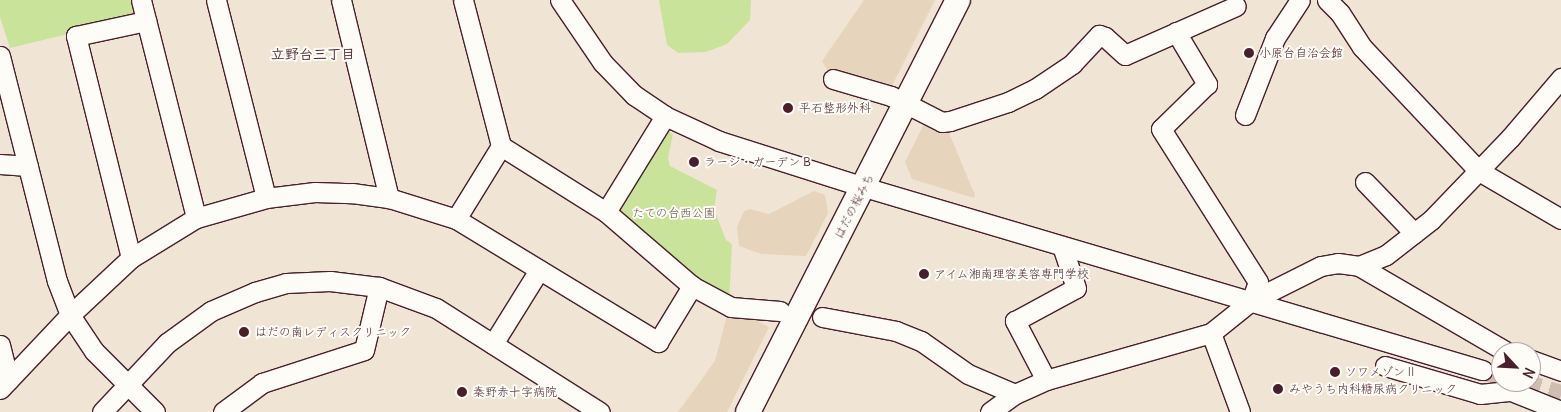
<!DOCTYPE html>
<html>
<head>
<meta charset="utf-8">
<style>
	body { margin:0 }
	#map { position:relative; width:1561px; height:412px; overflow:hidden; background:#f0e5d4; font-family:Delius,"Klee One",sans-serif }
	div>[style] { position:absolute }
	.built>* { inset:0; background:#e6d4bc }
	.green>* { inset:0; background:#c9e49a }
	.minor-tunnel>* { height:19px; margin-top:-9.5px; transform-origin:0; background:repeating-linear-gradient(90deg,#cfbdb2 0 19px,transparent 0 28px) }
	.roads { filter:drop-shadow(1px 0 #4a1f2b) drop-shadow(-1px 0 #4a1f2b) drop-shadow(0 1px #4a1f2b) drop-shadow(0 -1px #4a1f2b) }
	.minor>* { height:19px; margin:-9.5px; padding:0 9.5px; transform-origin:9.5px; border-radius:9.5px; background:#fdfcf7 }
	.major>* { height:24px; margin:-12px; padding:0 12px; transform-origin:12px; border-radius:12px; background:#fdfcf7 }
	.dots>* { width:14px; height:14px; translate:-50% -50%; box-sizing:border-box; border:2px solid #fdfcf7; border-radius:50% }
	span { translate:-50% -50%; white-space:nowrap; text-align:center; line-height:1.15; -webkit-text-stroke:4px #fdfcf7; paint-order:stroke }
	.poi-label { font-size:12px; color:#4a1f2b }
	.left { translate:0 -50%; text-align:left }
	.street-label { font-size:12px; color:#4a1f2b }
	.park-label { font-size:12px; color:#6a5047 }
	.neighbourhood-label { font-size:14px; color:#4a1f2b; font-weight:700 }
	.north { position:absolute; left:1491px; top:342px; width:50px; height:50px; box-sizing:border-box; background:#fdfcf7; border:1px solid #b5a4a5; border-radius:50%; rotate:115deg; font-size:14px; font-weight:700; line-height:20px; text-align:center; color:#4a1f2b }
	.north::after { content:''; display:block; margin:auto; width:18px; height:22px; background:#4a1f2b; clip-path:polygon(50% 0,100% 100%,50% 72%,0 100%) }
</style>
</head>
<body>
<div id="map">
	<div class="built">
		<div style="clip-path:polygon(864px 0,935px 0,890px 90px,830px 75px,822px 61px)"></div>
		<div style="clip-path:polygon(925px 122px,947px 128px,975px 195px,974px 198px,912px 179px,905px 162px)"></div>
		<div style="clip-path:polygon(814px 191px,825px 195px,828px 213px,806px 256px,761px 254px,739px 246px,737px 227px,744px 211px,750px 209px,769px 214px)"></div>
		<div style="clip-path:polygon(727px 315px,746px 316px,769px 327px,727px 412px,678px 412px,715px 361px)"></div>
	</div>
	<div class="green">
		<div style="clip-path:polygon(0 0,135px 0,138px 10px,134px 18px,10px 48px,0 17px)"></div>
		<div style="clip-path:polygon(659px 0,751px 0,750px 20px,727px 44px,706px 52px,678px 53px,667px 45px)"></div>
		<div style="clip-path:polygon(665px 130px,673px 134px,668px 158px,670px 166px,717px 190px,714px 209px,726px 240px,732px 244px,729px 302px,696px 283px,615px 208px)"></div>
	</div>
	<div class="minor-tunnel">
		<div style="left:1482px;top:370px;width:20px;rotate:18deg"></div>
		<div style="left:1522px;top:382px;width:41px;rotate:17.1deg"></div>
	</div>
	<div class="roads">
		<div class="minor">
			<div style="left:141px;top:0;width:225px;rotate:75.8deg"></div>
			<div style="left:216px;top:0;width:204px;rotate:75.8deg"></div>
			<div style="left:341px;top:0;width:204px;rotate:76.4deg"></div>
			<div style="left:463px;top:0;width:151px;rotate:75.4deg"></div>
			<div style="left:501px;top:146px;width:124px;rotate:32.2deg"></div>
			<div style="left:606px;top:212px;width:113px;rotate:40.7deg"></div>
			<div style="left:692px;top:286px;width:44px;rotate:28.3deg"></div>
			<div style="left:731px;top:307px;width:49px;rotate:4.7deg"></div>
			<div style="left:560px;top:0;width:76px;rotate:55.7deg"></div>
			<div style="left:603px;top:63px;width:45px;rotate:45.9deg"></div>
			<div style="left:634px;top:95px;width:37px;rotate:34deg"></div>
			<div style="left:665px;top:116px;width:60px;rotate:24.8deg"></div>
			<div style="left:719px;top:141px;width:152px;rotate:17.6deg"></div>
			<div style="left:864px;top:187px;width:645px;rotate:16.49deg"></div>
			<div style="left:1327px;top:0;width:18px;rotate:45deg"></div>
			<div style="left:1340px;top:13px;width:40px;rotate:57.1deg"></div>
			<div style="left:1362px;top:47px;width:170px;rotate:46.7deg"></div>
			<div style="left:1479px;top:171px;width:95px;rotate:30.3deg"></div>
			<div style="left:1176px;top:32px;width:61px;rotate:59.2deg"></div>
			<div style="left:1207px;top:84px;width:64px;rotate:135.6deg"></div>
			<div style="left:1161px;top:129px;width:181px;rotate:57.6deg"></div>
			<div style="left:1258px;top:282px;width:20px;rotate:110deg"></div>
			<div style="left:0;top:56px;width:232px;rotate:75.8deg"></div>
			<div style="left:57px;top:281px;width:36px;rotate:69deg"></div>
			<div style="left:70px;top:315px;width:43px;rotate:56.3deg"></div>
			<div style="left:94px;top:351px;width:86px;rotate:45deg"></div>
			<div style="left:833px;top:79px;width:60px;rotate:16.3deg"></div>
			<div style="left:891px;top:96px;width:57px;rotate:27deg"></div>
			<div style="left:942px;top:122px;width:8px;rotate:-7deg"></div>
			<div style="left:950px;top:121px;width:61px;rotate:-18.1deg"></div>
			<div style="left:1008px;top:102px;width:30px;rotate:-26deg"></div>
			<div style="left:1035px;top:89px;width:45px;rotate:-34deg"></div>
			<div style="left:1072px;top:64px;width:40px;rotate:-47deg"></div>
			<div style="left:1099px;top:35px;width:6px;rotate:18deg"></div>
			<div style="left:1105px;top:37px;width:27px;rotate:42deg"></div>
			<div style="left:1125px;top:55px;width:121px;rotate:-23.8deg"></div>
			<div style="left:1245px;top:115px;width:83px;rotate:-68.7deg"></div>
			<div style="left:1275px;top:38px;width:45px;rotate:-56.7deg"></div>
			<div style="left:0;top:164px;width:28px;rotate:4deg"></div>
			<div style="left:1365px;top:182px;width:71px;rotate:46.1deg"></div>
			<div style="left:606px;top:212px;width:113px;rotate:-58.4deg"></div>
			<div style="left:456px;top:219px;width:86px;rotate:-58.3deg"></div>
			<div style="left:131px;top:258px;width:229px;rotate:-103.9deg"></div>
			<div style="left:76px;top:36px;width:72px;rotate:-12.1deg"></div>
			<div style="left:1359px;top:266px;width:171px;rotate:30.2deg"></div>
			<div style="left:822px;top:317px;width:75px;rotate:10.7deg"></div>
			<div style="left:896px;top:331px;width:27px;rotate:22deg"></div>
			<div style="left:921px;top:341px;width:57px;rotate:35.1deg"></div>
			<div style="left:968px;top:374px;width:51px;rotate:23.1deg"></div>
			<div style="left:1211px;top:333px;width:84px;rotate:69.8deg"></div>
			<div style="left:493px;top:344px;width:87px;rotate:-58.1deg"></div>
			<div style="left:0;top:345px;width:36px;rotate:76deg"></div>
			<div style="left:1531px;top:360px;width:32px;rotate:20deg"></div>
			<div style="left:1385px;top:366px;width:99px;rotate:16.4deg"></div>
			<div style="left:1480px;top:394px;width:31px;rotate:-6deg"></div>
			<div style="left:1511px;top:391px;width:54px;rotate:21.8deg"></div>
			<div style="left:1046px;top:380px;width:67px;rotate:-117.7deg"></div>
			<div style="left:1015px;top:321px;width:69px;rotate:-28.4deg"></div>
			<div style="left:1076px;top:288px;width:44px;rotate:-108.4deg"></div>
			<div style="left:0;top:389px;width:102px;rotate:-46.6deg"></div>
			<div style="left:70px;top:315px;width:83px;rotate:-43.1deg"></div>
			<div style="left:131px;top:258px;width:76px;rotate:-31.6deg"></div>
			<div style="left:196px;top:218px;width:73px;rotate:-15.9deg"></div>
			<div style="left:266px;top:198px;width:49px;rotate:-7deg"></div>
			<div style="left:315px;top:192px;width:37px;rotate:2deg"></div>
			<div style="left:352px;top:193px;width:37px;rotate:8deg"></div>
			<div style="left:389px;top:198px;width:70px;rotate:17.4deg"></div>
			<div style="left:456px;top:219px;width:237px;rotate:31.3deg"></div>
			<div style="left:658px;top:342px;width:66px;rotate:-58.7deg"></div>
			<div style="left:102px;top:412px;width:95px;rotate:-46.7deg"></div>
			<div style="left:167px;top:343px;width:54px;rotate:-36deg"></div>
			<div style="left:211px;top:311px;width:48px;rotate:-23.4deg"></div>
			<div style="left:255px;top:292px;width:32px;rotate:-16deg"></div>
			<div style="left:286px;top:283px;width:44px;rotate:-2.6deg"></div>
			<div style="left:330px;top:281px;width:49px;rotate:7deg"></div>
			<div style="left:379px;top:287px;width:61px;rotate:20.2deg"></div>
			<div style="left:436px;top:308px;width:194px;rotate:32.4deg"></div>
			<div style="left:223px;top:412px;width:49px;rotate:-36.6deg"></div>
			<div style="left:262px;top:383px;width:107px;rotate:-17.9deg"></div>
			<div style="left:364px;top:350px;width:65px;rotate:-76.6deg"></div>
			<div style="left:990px;top:412px;width:31px;rotate:-36deg"></div>
			<div style="left:1015px;top:394px;width:34px;rotate:-24deg"></div>
			<div style="left:1046px;top:380px;width:172px;rotate:-15.9deg"></div>
			<div style="left:1211px;top:333px;width:51px;rotate:-38.7deg"></div>
			<div style="left:1251px;top:301px;width:78px;rotate:-26.6deg"></div>
			<div style="left:1321px;top:266px;width:17px;rotate:-10deg"></div>
			<div style="left:1338px;top:263px;width:21px;rotate:8deg"></div>
			<div style="left:1359px;top:266px;width:29px;rotate:-22deg"></div>
			<div style="left:1386px;top:255px;width:57px;rotate:-37.9deg"></div>
			<div style="left:1431px;top:220px;width:114px;rotate:-46.1deg"></div>
			<div style="left:1510px;top:138px;width:79px;rotate:-49.6deg"></div>
		</div>
		<div class="major">
			<div style="left:748px;top:412px;width:462px;rotate:-63deg"></div>
		</div>
	</div>
	<div class="dots">
		<div style="left:1249px;top:53px;background:#4a1f2b"></div>
		<div style="left:788px;top:108px;background:#4a1f2b"></div>
		<div style="left:694px;top:162px;background:#4a1f2b"></div>
		<div style="left:924px;top:274px;background:#4a1f2b"></div>
		<div style="left:244px;top:332px;background:#4a1f2b"></div>
		<div style="left:1335px;top:372px;background:#4a1f2b"></div>
		<div style="left:1278px;top:389px;background:#4a1f2b"></div>
		<div style="left:462px;top:392px;background:#4a1f2b"></div>
	</div>
	<div class="poi-label">
		<span class="left" style="left:1259px;top:53px">小原台自治会館</span>
		<span class="left" style="left:799px;top:108px">平石整形外科</span>
		<span class="left" style="left:704px;top:162px">ラージ・ガーデン B</span>
		<span class="left" style="left:934px;top:274px">アイム湘南理容美容専門学校</span>
		<span class="left" style="left:255px;top:332px">はだの南レディスクリニック</span>
		<span class="left" style="left:1345px;top:372px">ソワメゾンⅡ</span>
		<span class="left" style="left:1289px;top:389px">みやうち内科糖尿病クリニック</span>
		<span class="left" style="left:473px;top:392px">秦野赤十字病院</span>
	</div>
	<div class="street-label">
		<span style="left:854px;top:206px;rotate:-63deg">はだの桜みち</span>
	</div>
	<div class="park-label">
		<span style="left:674px;top:213px">たての台西公園</span>
	</div>
	<div class="neighbourhood-label">
		<span style="left:313px;top:54px">立野台三丁目</span>
	</div>
	<div class="north">N</div>
</div>
</body>
</html>
